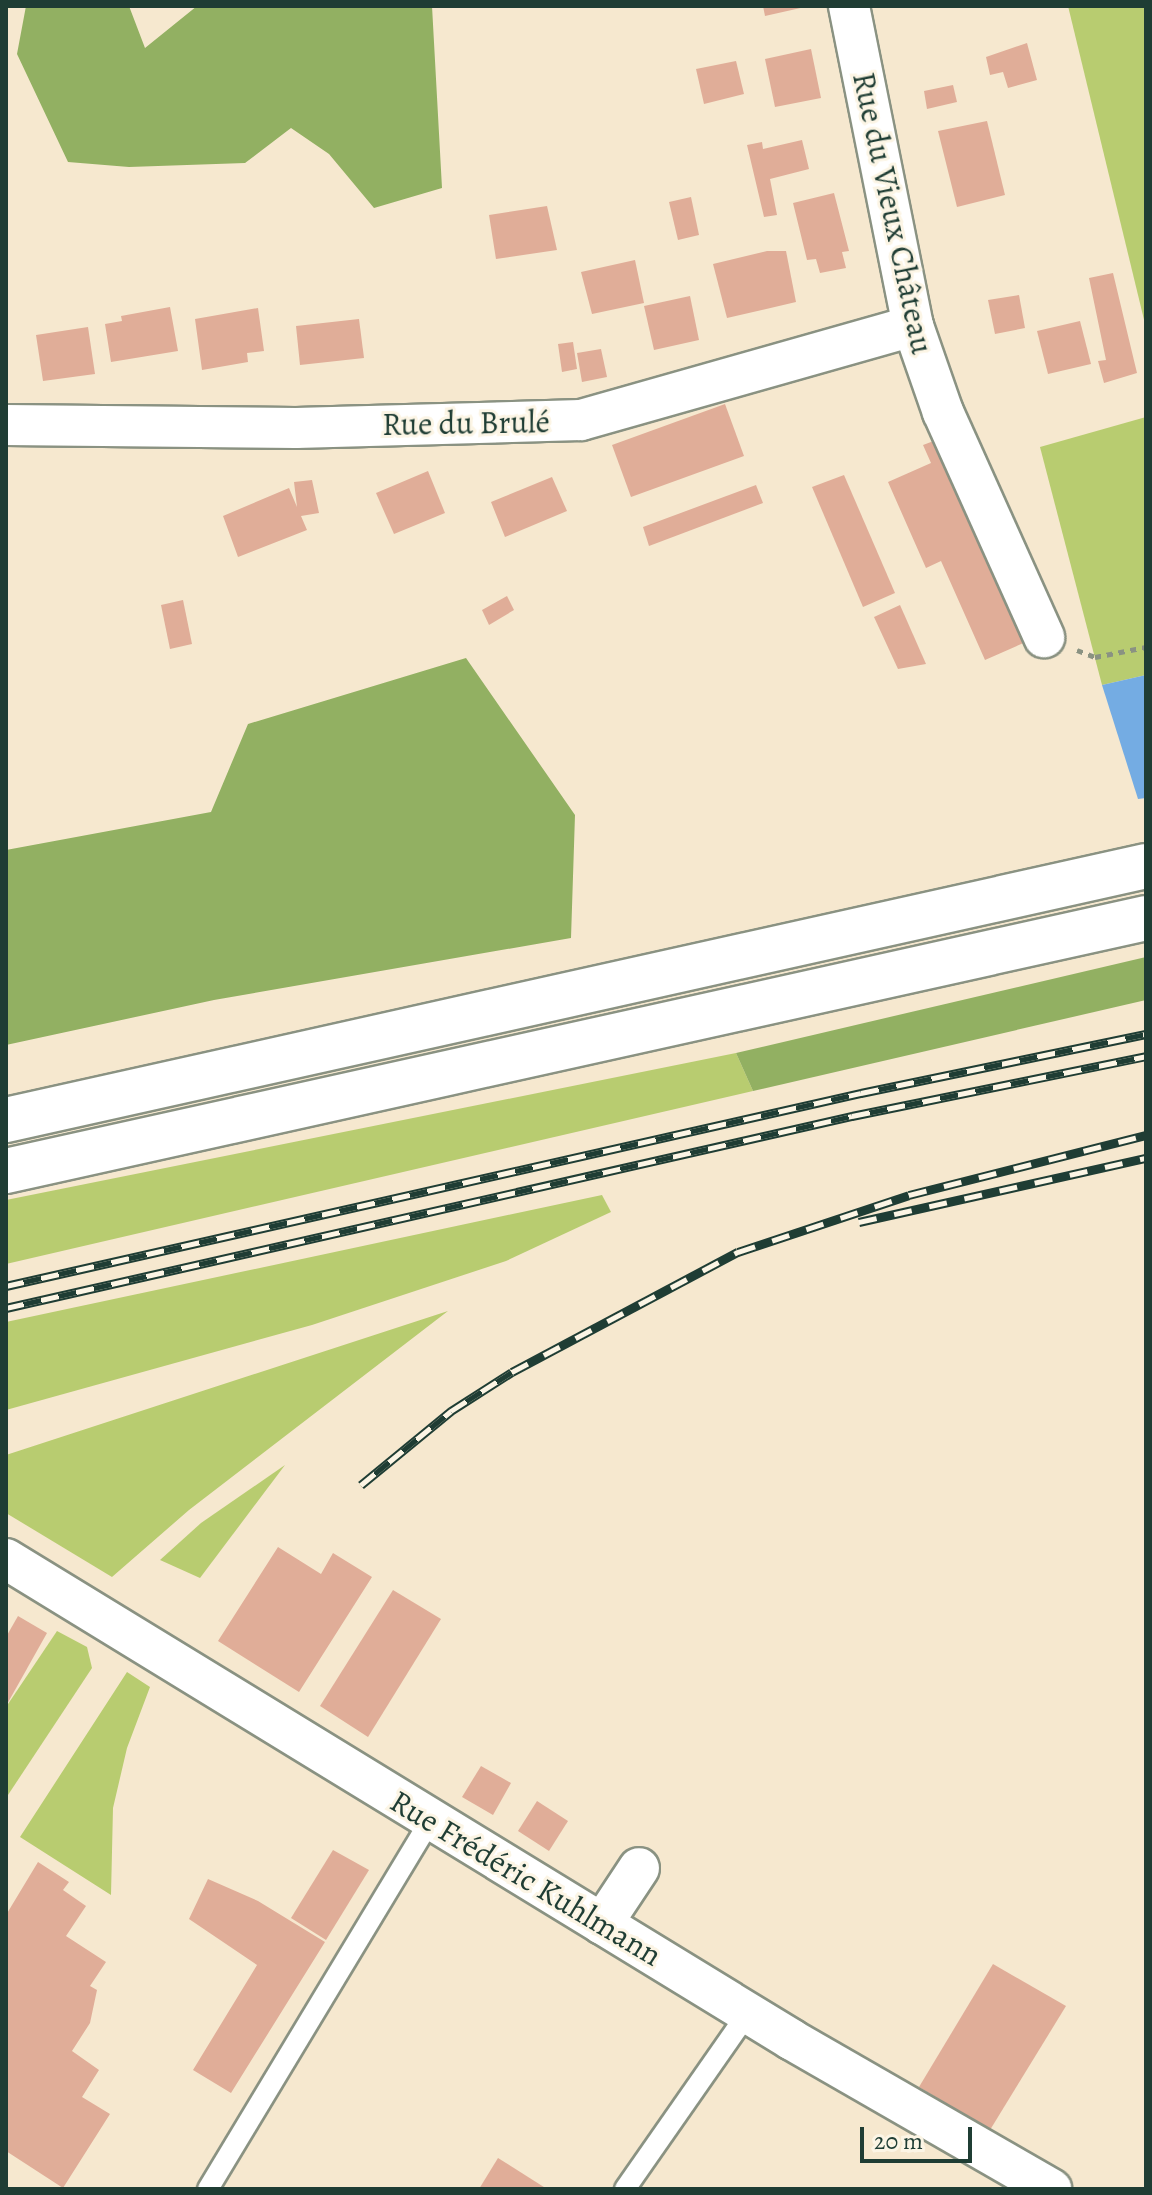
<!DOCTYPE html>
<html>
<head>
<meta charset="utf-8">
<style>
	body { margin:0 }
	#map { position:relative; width:1152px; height:2195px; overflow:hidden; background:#f6e8cf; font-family:Alegreya,serif }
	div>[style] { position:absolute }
	.green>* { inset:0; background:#b8cc70 }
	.forest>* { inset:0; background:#92b062 }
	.water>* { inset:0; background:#74ace3 }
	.building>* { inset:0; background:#e0ad98 }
	.path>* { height:5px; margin-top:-2.5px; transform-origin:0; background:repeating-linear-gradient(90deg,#8a9282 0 6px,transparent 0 12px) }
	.roads { filter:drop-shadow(2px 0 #8a9282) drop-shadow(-2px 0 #8a9282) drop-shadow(0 2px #8a9282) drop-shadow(0 -2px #8a9282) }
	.lane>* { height:20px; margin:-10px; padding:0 10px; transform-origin:10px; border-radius:10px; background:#fff }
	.street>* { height:40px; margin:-20px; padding:0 20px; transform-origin:20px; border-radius:20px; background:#fff }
	.highway>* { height:44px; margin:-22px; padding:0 22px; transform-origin:22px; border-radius:22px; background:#fff }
	.rail>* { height:9px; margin-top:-4.5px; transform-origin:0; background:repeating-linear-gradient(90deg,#fcf5e5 0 18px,#1f3d34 0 36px); box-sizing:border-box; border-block:2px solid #1f3d34 }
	span { translate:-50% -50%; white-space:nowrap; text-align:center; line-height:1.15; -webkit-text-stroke:6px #fcf5e5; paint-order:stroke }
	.street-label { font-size:32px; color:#1f3d34 }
	.frame { position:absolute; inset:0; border:8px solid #1f3d34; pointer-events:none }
	.scale { position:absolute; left:860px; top:2127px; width:112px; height:36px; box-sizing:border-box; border:4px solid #1f3d34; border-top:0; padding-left:10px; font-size:24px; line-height:28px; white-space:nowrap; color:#1f3d34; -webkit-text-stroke:6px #fcf5e5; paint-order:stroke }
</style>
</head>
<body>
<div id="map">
	<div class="green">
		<div style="clip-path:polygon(1068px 6px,1146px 6px,1146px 328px)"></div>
		<div style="clip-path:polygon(1146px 417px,1146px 675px,1102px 685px,1040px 447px)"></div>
		<div style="clip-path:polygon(736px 1053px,753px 1091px,6px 1264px,6px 1200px)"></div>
		<div style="clip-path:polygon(602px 1195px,611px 1212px,506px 1261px,312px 1325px,6px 1410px,6px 1322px)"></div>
		<div style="clip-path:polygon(448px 1311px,189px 1510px,112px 1577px,6px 1513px,6px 1455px)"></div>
		<div style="clip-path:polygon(285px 1465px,200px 1578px,160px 1560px,201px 1523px)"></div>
		<div style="clip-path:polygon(57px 1631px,87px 1647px,92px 1668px,6px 1798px,6px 1707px)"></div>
		<div style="clip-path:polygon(127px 1672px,150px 1687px,127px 1748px,113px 1808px,111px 1895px,20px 1837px)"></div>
	</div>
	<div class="forest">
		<div style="clip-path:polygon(26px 6px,129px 6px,145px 48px,197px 6px,432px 6px,442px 188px,374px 208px,329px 154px,291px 128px,245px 163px,129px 167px,68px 162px,17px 54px)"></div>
		<div style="clip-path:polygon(466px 658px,575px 815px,571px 938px,214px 1000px,6px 1045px,6px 850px,211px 812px,248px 724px)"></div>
		<div style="clip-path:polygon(1146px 957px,1146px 1000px,753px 1091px,736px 1053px)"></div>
	</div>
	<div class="water">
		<div style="clip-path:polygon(1146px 675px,1146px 798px,1138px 799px,1102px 685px)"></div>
	</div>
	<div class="building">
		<div style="clip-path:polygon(763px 6px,805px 6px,805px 7px,765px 16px)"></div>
		<div style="clip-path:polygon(1027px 43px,1037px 80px,1008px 88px,1003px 72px,990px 75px,986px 57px)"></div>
		<div style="clip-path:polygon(811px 49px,821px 98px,775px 107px,765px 59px)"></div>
		<div style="clip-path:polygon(736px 61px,744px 94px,704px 104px,696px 69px)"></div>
		<div style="clip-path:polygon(953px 85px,957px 102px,927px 109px,924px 91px)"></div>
		<div style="clip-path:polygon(987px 121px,1005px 195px,957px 207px,938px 131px)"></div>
		<div style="clip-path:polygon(802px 140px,809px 169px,770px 179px,777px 215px,764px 217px,747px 145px,762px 142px,763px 149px)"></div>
		<div style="clip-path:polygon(834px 193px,849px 251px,842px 252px,846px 268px,820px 273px,816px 259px,807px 260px,793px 203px)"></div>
		<div style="clip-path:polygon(691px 197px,699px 235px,678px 240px,669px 202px)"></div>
		<div style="clip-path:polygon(547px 206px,557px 250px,496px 259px,489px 215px)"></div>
		<div style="clip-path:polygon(767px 251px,786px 251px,796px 302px,727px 318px,713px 264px)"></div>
		<div style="clip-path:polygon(635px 260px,644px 303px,592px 314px,581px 272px)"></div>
		<div style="clip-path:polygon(1113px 273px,1137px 373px,1104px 383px,1098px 361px,1106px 360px,1089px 278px)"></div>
		<div style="clip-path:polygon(1019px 295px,1025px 328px,995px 334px,988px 300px)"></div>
		<div style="clip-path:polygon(690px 296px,699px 340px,654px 350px,644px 306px)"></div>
		<div style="clip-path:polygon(170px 307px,178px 351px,111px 362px,105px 324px,122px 321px,121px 316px)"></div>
		<div style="clip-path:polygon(258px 308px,264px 351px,247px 353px,248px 362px,202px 370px,195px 319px)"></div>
		<div style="clip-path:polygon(359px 319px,364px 358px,300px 365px,296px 326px)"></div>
		<div style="clip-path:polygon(1080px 321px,1091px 364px,1048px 374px,1037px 331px)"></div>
		<div style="clip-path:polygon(88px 327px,95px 374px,43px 381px,36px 335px)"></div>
		<div style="clip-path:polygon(573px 342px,577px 369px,562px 372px,558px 344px)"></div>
		<div style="clip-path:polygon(601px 349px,607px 377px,582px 382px,577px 353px)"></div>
		<div style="clip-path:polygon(725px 404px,744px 456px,631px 497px,612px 445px)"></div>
		<div style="clip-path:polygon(939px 439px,1028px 641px,985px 660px,941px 561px,926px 568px,888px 482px,931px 463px,923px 445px)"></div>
		<div style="clip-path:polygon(428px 471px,445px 513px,394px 534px,376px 493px)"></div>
		<div style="clip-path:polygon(844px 475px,895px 593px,863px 607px,812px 487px)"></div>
		<div style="clip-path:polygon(552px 477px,567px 511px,505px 537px,491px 502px)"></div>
		<div style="clip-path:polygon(312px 480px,319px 513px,301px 516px,307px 530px,238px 557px,223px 516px,289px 488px,297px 507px,294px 482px)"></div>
		<div style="clip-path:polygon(756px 485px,763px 503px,649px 546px,643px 527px)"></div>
		<div style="clip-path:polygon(507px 596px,514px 610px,489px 625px,482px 610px)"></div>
		<div style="clip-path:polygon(183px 600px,192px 644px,170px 649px,161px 605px)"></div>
		<div style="clip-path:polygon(900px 605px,926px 664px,898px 669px,874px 617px)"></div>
		<div style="clip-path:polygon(278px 1547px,321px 1574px,333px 1553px,372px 1577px,299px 1692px,218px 1641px)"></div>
		<div style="clip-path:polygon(393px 1590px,441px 1619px,368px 1737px,320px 1706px)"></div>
		<div style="clip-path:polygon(18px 1616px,47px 1633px,6px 1706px,6px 1637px)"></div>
		<div style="clip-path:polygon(481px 1766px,511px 1783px,493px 1815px,462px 1797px)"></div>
		<div style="clip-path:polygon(537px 1801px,568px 1821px,549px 1851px,518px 1831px)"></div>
		<div style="clip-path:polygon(333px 1850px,369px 1870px,326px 1940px,291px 1918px)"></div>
		<div style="clip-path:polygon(38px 1862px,69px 1882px,63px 1890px,86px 1906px,66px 1936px,106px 1962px,90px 1986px,97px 1990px,90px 2023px,72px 2051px,99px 2070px,82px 2097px,110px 2114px,63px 2188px,6px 2151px,6px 1915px)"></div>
		<div style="clip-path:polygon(208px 1879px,258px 1901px,325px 1942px,231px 2093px,193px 2070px,257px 1965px,189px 1919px)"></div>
		<div style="clip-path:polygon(993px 1964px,1066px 2006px,990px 2130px,919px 2087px)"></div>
		<div style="clip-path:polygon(498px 2158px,547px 2189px,479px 2189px)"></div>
	</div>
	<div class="path">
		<div style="left:1077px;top:650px;width:19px;rotate:21deg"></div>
		<div style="left:1095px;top:657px;width:52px;rotate:-11.1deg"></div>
	</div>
	<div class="roads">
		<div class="lane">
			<div style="left:208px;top:2189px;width:431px;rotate:-58.9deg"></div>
			<div style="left:625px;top:2189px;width:215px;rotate:-55.1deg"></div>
		</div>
		<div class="street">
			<div style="left:849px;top:6px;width:326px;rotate:78.7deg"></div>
			<div style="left:913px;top:326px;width:91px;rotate:70.8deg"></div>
			<div style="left:943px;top:412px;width:247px;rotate:65.8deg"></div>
			<div style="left:6px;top:425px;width:290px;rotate:0.6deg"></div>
			<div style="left:296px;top:428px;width:285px;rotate:-1.6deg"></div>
			<div style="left:581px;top:420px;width:345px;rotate:-15.8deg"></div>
			<div style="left:6px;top:1559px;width:921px;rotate:31.46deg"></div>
			<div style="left:792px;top:2040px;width:299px;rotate:29.9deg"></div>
			<div style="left:602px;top:1924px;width:67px;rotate:-56.5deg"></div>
		</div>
		<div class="highway">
			<div style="left:6px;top:1120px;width:1168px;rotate:-12.56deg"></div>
			<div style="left:6px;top:1171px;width:1168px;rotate:-12.51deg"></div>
		</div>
	</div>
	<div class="rail">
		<div style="left:859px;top:1222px;width:294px;rotate:-12.6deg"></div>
		<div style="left:6px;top:1286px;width:877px;rotate:-12.72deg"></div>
		<div style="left:861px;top:1093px;width:291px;rotate:-11.7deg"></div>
		<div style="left:6px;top:1308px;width:868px;rotate:-12.79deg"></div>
		<div style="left:852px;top:1116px;width:300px;rotate:-11.5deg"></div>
		<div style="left:361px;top:1485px;width:117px;rotate:-39.4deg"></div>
		<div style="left:451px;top:1411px;width:72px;rotate:-32.6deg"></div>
		<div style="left:512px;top:1372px;width:256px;rotate:-28deg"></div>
		<div style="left:738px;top:1252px;width:180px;rotate:-18.4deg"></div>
		<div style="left:909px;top:1195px;width:244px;rotate:-14.2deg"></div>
	</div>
	<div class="street-label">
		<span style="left:893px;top:213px;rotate:78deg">Rue du Vieux Château</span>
		<span style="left:466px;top:423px;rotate:-1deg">Rue du Brulé</span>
		<span style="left:526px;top:1878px;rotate:31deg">Rue Frédéric Kuhlmann</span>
	</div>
	<div class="frame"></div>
	<div class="scale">20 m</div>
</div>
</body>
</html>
